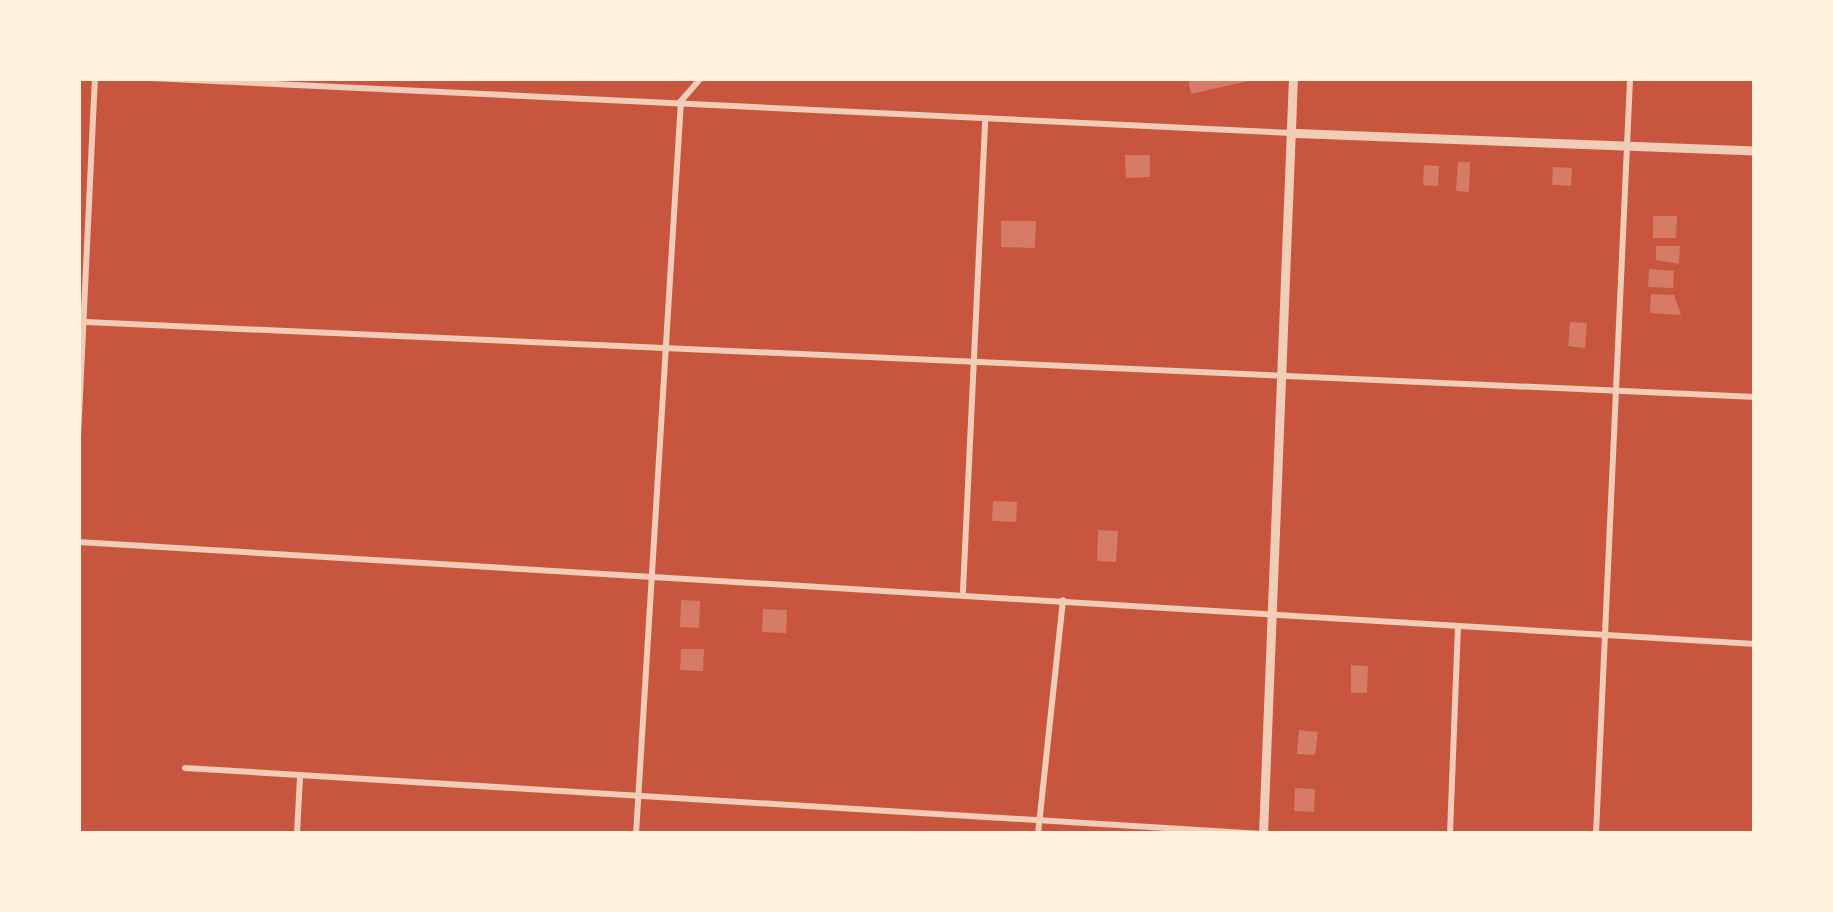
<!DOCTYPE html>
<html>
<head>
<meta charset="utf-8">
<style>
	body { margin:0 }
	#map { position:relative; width:1833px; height:912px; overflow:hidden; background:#c8553d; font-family:Figtree,sans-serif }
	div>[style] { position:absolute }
	.building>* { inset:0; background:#d67c66 }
	.path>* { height:3px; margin:-1.5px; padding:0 1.5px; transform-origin:1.5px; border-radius:1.5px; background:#fff3e0 }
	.minor>* { height:6px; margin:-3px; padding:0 3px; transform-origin:3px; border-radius:3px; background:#f1ccb7 }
	.tertiary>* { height:9px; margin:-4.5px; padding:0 4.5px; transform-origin:4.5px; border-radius:4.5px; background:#f1ccb7 }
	span { translate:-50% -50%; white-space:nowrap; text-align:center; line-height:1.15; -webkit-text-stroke:12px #fff3e0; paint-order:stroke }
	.frame { position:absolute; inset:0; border:81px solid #fff3e0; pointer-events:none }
</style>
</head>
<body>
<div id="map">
	<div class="building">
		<div style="clip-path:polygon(1188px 78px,1252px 78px,1252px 80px,1191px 94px)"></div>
		<div style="clip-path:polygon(1125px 155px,1150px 155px,1150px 177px,1126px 178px)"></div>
		<div style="clip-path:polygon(1458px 162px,1470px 162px,1469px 192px,1456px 191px)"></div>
		<div style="clip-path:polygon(1424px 165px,1439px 166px,1438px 186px,1423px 185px)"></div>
		<div style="clip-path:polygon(1553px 167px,1572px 168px,1571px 186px,1552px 185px)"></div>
		<div style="clip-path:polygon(1653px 216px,1677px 216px,1676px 238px,1653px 238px)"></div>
		<div style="clip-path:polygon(1001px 221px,1036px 221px,1035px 248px,1001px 247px)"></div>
		<div style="clip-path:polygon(1656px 246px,1680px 246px,1679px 264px,1656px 260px)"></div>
		<div style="clip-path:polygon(1649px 269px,1674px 271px,1673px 288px,1648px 287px)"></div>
		<div style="clip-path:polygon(1651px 294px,1674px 295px,1681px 315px,1650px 313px)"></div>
		<div style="clip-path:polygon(1570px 322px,1587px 323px,1585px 348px,1568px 346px)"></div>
		<div style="clip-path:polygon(993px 501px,1017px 502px,1016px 522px,992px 521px)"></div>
		<div style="clip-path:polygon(1098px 530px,1118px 531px,1116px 562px,1097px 561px)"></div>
		<div style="clip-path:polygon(681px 600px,700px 601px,699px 628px,680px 627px)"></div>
		<div style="clip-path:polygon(763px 609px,787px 610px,786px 633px,762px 632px)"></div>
		<div style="clip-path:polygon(681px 649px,704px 649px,703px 671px,680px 670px)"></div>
		<div style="clip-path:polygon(1351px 665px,1368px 666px,1367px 693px,1351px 693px)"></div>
		<div style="clip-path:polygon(1299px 730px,1318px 732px,1315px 755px,1297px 754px)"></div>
		<div style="clip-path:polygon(1295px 788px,1315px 789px,1314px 812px,1294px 811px)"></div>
	</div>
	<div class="path">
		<div style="left:530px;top:78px;width:130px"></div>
	</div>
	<div class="minor">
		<div style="left:151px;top:78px;width:1142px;rotate:2.76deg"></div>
		<div style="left:86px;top:322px;width:1671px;rotate:2.57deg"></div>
		<div style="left:78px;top:437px;width:359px;rotate:-87.3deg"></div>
		<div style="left:78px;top:542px;width:1680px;rotate:3.48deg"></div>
		<div style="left:963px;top:591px;width:473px;rotate:-87.3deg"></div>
		<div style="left:185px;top:768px;width:1080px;rotate:3.5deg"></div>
		<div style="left:297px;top:834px;width:58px;rotate:-87deg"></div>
		<div style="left:636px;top:834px;width:734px;rotate:-86.49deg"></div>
		<div style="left:681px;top:101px;width:30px;rotate:-49deg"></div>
		<div style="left:1038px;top:834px;width:235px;rotate:-83.9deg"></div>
		<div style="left:1450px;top:834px;width:207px;rotate:-87.8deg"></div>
		<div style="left:1596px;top:834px;width:757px;rotate:-87.42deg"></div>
	</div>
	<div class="tertiary">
		<div style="left:1296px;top:133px;width:459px;rotate:2.2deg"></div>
		<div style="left:1263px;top:834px;width:757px;rotate:-87.73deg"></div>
	</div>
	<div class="frame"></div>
</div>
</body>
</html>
